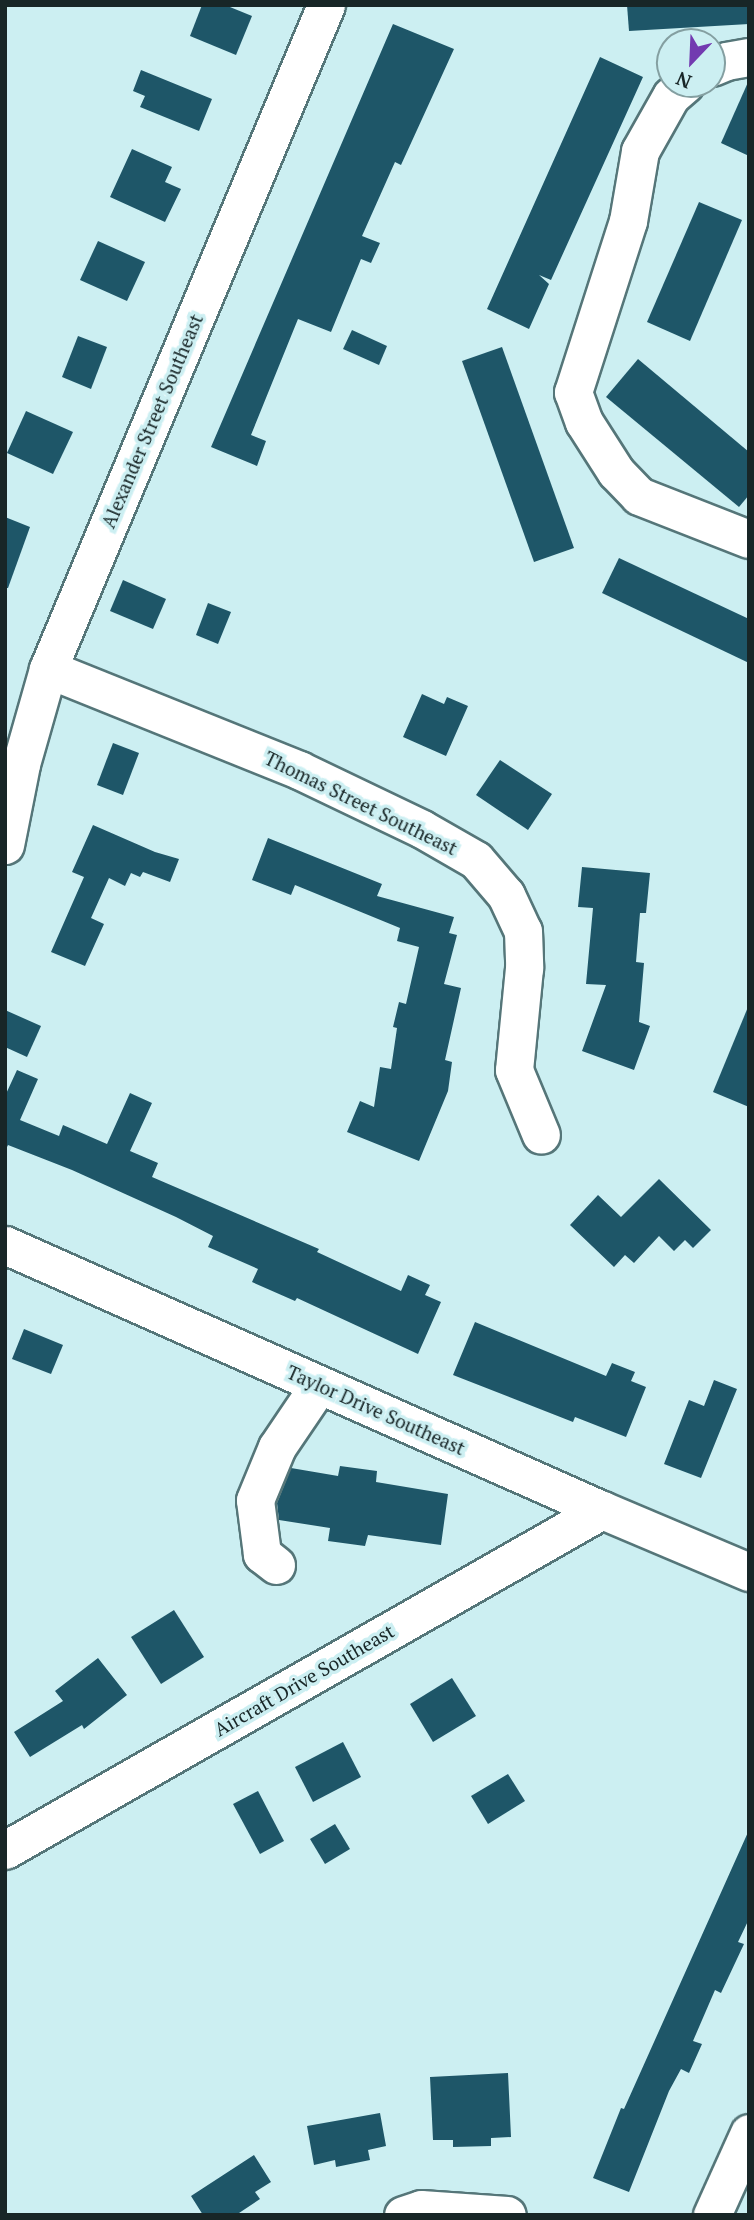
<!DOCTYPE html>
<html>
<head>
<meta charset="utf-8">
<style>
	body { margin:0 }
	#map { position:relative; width:754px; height:2220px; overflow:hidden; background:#cceff2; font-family:"PT Serif",serif }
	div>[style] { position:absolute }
	.building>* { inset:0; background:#1e5668 }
	.roads { filter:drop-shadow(2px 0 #557679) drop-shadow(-2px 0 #557679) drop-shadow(0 2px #557679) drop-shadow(0 -2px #557679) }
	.minor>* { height:37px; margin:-18.5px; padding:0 18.5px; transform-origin:18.5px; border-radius:18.5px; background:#fff }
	span { translate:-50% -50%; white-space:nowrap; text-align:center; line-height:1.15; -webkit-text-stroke:7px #cceff2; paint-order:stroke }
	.street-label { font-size:19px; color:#182627 }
	.frame { position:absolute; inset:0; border:7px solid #182627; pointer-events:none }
	.north { position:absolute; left:656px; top:28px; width:70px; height:70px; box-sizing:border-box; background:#cceff2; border:2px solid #849fa1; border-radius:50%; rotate:203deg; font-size:19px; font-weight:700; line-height:28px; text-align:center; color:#182627 }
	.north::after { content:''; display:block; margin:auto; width:24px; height:32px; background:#723ab0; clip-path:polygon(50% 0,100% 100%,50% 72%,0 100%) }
</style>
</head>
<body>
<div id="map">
	<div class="building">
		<div style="clip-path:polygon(202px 5px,225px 5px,252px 16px,236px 55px,190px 36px)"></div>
		<div style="clip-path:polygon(627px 5px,749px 5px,749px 24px,629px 31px)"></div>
		<div style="clip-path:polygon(393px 24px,454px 49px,401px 165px,395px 162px,362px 236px,380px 243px,371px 263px,361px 259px,331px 332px,298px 319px,251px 435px,266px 441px,257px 466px,211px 447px)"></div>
		<div style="clip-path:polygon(600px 57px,643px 77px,551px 280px,539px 275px,549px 284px,529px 329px,487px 309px)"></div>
		<div style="clip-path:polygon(141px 70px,212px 99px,199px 131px,140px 107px,145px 96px,133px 91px)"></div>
		<div style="clip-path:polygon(749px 80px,749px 156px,721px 143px)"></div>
		<div style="clip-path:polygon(132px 149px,172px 167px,165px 182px,181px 189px,165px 222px,110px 197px)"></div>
		<div style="clip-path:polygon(699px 202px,742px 220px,690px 341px,647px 322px)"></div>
		<div style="clip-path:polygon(98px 241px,145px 262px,127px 301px,80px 280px)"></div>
		<div style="clip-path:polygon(352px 330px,387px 346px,379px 365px,343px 349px)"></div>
		<div style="clip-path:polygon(78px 336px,107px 347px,91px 389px,62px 377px)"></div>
		<div style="clip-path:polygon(502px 347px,574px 548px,534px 562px,462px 361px)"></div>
		<div style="clip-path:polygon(638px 359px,749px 452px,749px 495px,739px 507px,606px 397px)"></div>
		<div style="clip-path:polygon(26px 411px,73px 432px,53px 474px,7px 453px)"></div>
		<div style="clip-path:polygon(5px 517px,30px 527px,8px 588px,5px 588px)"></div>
		<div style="clip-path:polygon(619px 558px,749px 619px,749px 663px,602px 593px)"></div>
		<div style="clip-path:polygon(123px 580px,166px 599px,153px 629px,110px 611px)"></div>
		<div style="clip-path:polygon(208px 603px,231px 612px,218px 644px,196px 635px)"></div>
		<div style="clip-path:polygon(422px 694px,444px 704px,447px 697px,468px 706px,446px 756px,403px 737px)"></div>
		<div style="clip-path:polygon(113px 743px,139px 753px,123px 795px,97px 785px)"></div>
		<div style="clip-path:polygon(500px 760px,552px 794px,528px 830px,476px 795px)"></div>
		<div style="clip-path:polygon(93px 825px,155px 852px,179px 859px,170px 882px,143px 872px,140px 877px,131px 873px,125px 886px,109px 878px,91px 918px,104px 924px,85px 966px,51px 952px,84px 877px,72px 872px)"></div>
		<div style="clip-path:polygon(268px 838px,382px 884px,377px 896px,454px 917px,449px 933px,457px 935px,444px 984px,461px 988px,445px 1060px,452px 1062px,448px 1091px,419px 1161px,347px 1132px,360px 1101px,374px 1107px,380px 1067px,391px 1069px,397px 1028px,393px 1027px,399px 1002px,406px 1004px,419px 947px,397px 941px,400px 928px,295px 885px,291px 895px,252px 880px)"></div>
		<div style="clip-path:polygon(582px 867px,650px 873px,646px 913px,640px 913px,636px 962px,644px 963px,639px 1022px,650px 1026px,634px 1070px,582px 1051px,606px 985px,586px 984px,593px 908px,578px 907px)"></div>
		<div style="clip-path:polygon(748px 1007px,749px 1008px,749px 1107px,713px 1092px)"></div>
		<div style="clip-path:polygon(5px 1010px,41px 1026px,27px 1057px,5px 1047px)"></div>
		<div style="clip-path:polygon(17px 1070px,38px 1079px,20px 1120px,59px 1136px,63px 1125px,107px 1144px,130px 1093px,152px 1103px,130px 1151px,158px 1163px,152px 1177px,319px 1249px,317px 1252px,401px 1291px,408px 1275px,430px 1285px,425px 1295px,441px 1302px,418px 1354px,297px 1298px,295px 1301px,252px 1282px,258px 1269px,208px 1247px,213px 1236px,176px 1217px,72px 1170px,8px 1145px,5px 1151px,5px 1096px)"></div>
		<div style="clip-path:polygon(659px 1179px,711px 1230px,693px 1248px,685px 1240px,674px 1251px,659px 1236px,634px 1263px,625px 1255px,614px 1267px,570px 1225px,598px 1195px,621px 1217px)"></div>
		<div style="clip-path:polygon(475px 1322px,606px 1376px,612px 1363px,635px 1372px,631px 1381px,646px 1387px,626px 1437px,575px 1417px,573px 1422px,453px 1375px)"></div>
		<div style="clip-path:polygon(24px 1329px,63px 1345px,51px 1374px,12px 1359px)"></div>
		<div style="clip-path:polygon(714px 1380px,737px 1389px,701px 1478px,664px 1464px,689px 1400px,704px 1406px)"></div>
		<div style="clip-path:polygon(340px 1466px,377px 1471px,376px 1482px,448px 1494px,441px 1545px,368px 1535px,365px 1546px,328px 1541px,330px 1528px,279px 1520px,277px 1503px,291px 1468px,338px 1476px)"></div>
		<div style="clip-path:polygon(174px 1610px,204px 1657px,161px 1684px,131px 1637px)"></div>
		<div style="clip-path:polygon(98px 1658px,127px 1695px,84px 1729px,82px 1725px,30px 1757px,14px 1732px,63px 1701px,55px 1691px)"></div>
		<div style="clip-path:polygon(452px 1678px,476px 1716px,433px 1742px,410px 1704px)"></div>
		<div style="clip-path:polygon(343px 1742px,361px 1777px,313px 1802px,295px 1767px)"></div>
		<div style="clip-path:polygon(508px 1774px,525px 1801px,488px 1824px,471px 1796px)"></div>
		<div style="clip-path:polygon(258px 1791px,284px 1841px,260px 1854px,233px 1804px)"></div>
		<div style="clip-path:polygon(335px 1824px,350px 1849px,325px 1864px,310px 1839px)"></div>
		<div style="clip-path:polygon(749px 1830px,749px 1919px,738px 1942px,744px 1944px,721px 1993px,715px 1990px,693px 2041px,702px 2044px,689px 2073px,681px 2069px,669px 2091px,629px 2192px,593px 2178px,621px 2108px,624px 2109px)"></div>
		<div style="clip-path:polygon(508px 2073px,511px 2137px,491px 2138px,491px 2146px,453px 2147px,453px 2140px,433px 2140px,430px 2077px)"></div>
		<div style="clip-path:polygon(380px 2113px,386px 2146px,368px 2150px,370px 2160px,336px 2167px,335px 2160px,314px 2165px,307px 2126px)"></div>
		<div style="clip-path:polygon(254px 2155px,271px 2182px,255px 2192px,260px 2199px,236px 2215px,203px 2215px,191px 2196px)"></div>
	</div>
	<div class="roads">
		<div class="minor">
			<div style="left:712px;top:67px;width:15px;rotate:-23deg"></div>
			<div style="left:726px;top:61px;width:23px;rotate:-10deg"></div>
			<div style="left:685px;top:84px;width:18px;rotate:139deg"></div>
			<div style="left:671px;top:96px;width:63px;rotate:119.4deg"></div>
			<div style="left:640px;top:151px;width:71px;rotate:99.7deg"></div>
			<div style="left:628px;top:221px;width:180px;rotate:107.8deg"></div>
			<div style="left:573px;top:392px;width:32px;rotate:70deg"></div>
			<div style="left:584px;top:422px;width:59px;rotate:57.4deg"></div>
			<div style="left:616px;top:472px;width:33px;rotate:46deg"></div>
			<div style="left:639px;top:496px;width:118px;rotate:21.4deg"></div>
			<div style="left:48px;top:669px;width:271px;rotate:21.9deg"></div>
			<div style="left:299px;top:770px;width:136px;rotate:25.6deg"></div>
			<div style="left:422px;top:829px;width:62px;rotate:29.9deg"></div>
			<div style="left:476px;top:860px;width:46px;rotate:49.4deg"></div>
			<div style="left:506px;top:895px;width:40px;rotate:65deg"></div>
			<div style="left:523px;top:931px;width:37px;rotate:88deg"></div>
			<div style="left:524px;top:968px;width:102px;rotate:95.6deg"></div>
			<div style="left:514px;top:1070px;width:70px;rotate:67.4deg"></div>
			<div style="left:5px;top:845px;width:83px;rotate:-78.8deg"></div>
			<div style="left:21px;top:764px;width:99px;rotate:-74.1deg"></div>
			<div style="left:48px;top:669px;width:720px;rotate:-67.28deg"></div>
			<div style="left:5px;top:1245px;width:653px;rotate:23.94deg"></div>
			<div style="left:602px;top:1510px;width:160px;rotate:22.9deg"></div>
			<div style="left:276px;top:1565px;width:18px;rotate:-142deg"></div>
			<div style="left:262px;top:1554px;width:54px;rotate:-97.4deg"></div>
			<div style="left:255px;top:1500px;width:57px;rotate:-67.5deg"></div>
			<div style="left:277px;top:1447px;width:75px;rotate:-55.9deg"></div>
			<div style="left:5px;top:1850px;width:687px;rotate:-29.66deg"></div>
			<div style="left:403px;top:2215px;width:19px;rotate:-18deg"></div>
			<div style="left:421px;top:2209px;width:86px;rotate:4deg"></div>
			<div style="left:712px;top:2215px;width:90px;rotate:-65.7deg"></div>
		</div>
	</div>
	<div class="street-label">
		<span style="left:152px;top:421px;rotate:-67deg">Alexander Street Southeast</span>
		<span style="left:361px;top:803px;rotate:26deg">Thomas Street Southeast</span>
		<span style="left:376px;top:1410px;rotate:24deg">Taylor Drive Southeast</span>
		<span style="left:304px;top:1680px;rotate:-30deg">Aircraft Drive Southeast</span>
	</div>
	<div class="frame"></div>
	<div class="north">N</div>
</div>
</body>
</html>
